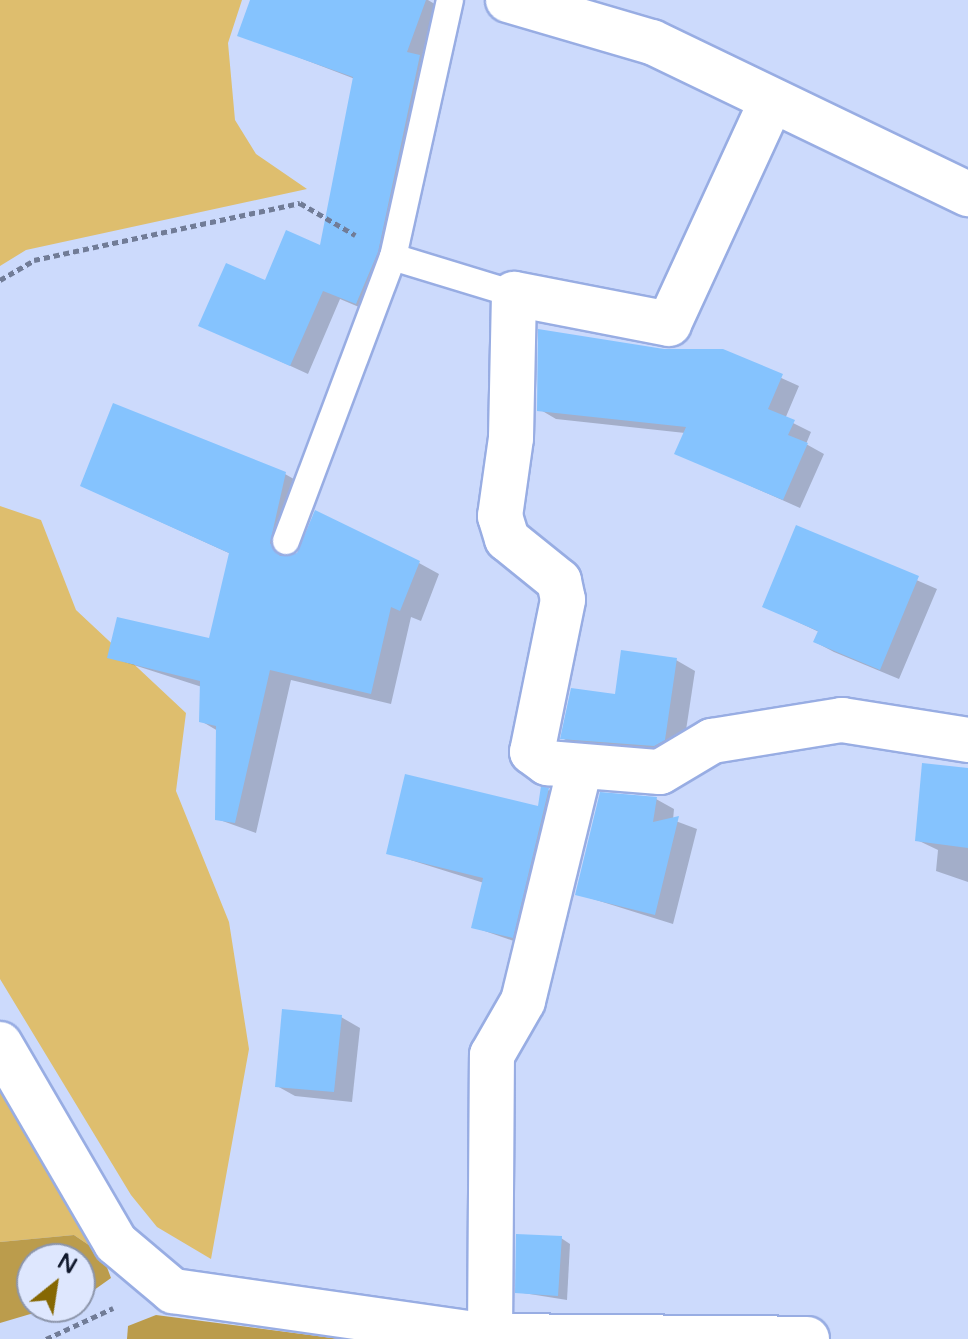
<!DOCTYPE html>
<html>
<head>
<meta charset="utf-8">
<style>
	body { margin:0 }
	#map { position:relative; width:968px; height:1339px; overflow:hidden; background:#ccdafc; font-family:"Varela Round",sans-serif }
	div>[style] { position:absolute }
	.green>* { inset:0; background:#debe6e }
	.forest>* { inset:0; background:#bb9c4c }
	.shadow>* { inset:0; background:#0003 }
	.building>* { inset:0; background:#85c3fe }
	.path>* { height:5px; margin-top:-2.5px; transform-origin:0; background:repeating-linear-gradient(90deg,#717c97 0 6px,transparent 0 10px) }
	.roads { filter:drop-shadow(2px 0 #98ade3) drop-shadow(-2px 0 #98ade3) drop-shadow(0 2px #98ade3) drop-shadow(0 -2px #98ade3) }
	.lane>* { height:26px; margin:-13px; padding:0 13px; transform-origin:13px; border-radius:13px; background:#fff }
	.street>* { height:44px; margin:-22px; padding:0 22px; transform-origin:22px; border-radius:22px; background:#fff }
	span { translate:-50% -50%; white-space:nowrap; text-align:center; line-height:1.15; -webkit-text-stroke:6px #dee7fe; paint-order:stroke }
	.north { position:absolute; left:16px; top:1243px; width:80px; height:80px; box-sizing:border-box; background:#dee7fe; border:2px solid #8c95aa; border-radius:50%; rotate:30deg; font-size:22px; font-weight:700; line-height:32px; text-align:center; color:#11192d }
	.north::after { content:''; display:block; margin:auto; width:28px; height:36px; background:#866803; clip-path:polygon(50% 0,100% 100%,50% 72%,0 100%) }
</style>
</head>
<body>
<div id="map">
	<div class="green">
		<div style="clip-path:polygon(0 0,242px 0,228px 43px,235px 120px,256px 154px,307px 189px,26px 250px,0 266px)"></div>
		<div style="clip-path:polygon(0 506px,41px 520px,76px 610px,186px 713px,176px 791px,229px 922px,249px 1049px,211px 1259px,157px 1227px,131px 1195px,0 979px)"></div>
		<div style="clip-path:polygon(0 1088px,102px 1254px,74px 1235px,0 1242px)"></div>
	</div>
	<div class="forest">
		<div style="clip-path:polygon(74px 1235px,102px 1254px,111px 1278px,80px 1300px,80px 1259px,32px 1259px,32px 1307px,54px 1307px,0 1323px,0 1242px)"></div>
		<div style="clip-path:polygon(156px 1315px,340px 1339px,127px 1339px,128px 1326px)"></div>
	</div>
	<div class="shadow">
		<div style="clip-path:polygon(252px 0,428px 0,443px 9px,373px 313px,340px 299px,308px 374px,201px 325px,322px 248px,355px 79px,240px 35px)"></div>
		<div style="clip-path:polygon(664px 351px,722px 351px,799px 386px,785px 419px,811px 432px,806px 444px,824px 454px,800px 508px,677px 453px,685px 433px,556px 419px,539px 409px)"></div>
		<div style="clip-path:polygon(285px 474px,306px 486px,290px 556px,419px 563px,439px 574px,421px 621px,411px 617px,391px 704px,291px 680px,256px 833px,217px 819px,218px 731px,201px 721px,202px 687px,109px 657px,211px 640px,231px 554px,82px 486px)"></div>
		<div style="clip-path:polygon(797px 528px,937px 589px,899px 679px,834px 652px,815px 642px,819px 632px,764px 606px)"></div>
		<div style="clip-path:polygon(676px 660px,695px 671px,683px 750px,581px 748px,562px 738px)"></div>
		<div style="clip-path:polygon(923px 765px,968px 770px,968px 882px,936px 871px,938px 850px,917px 840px)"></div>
		<div style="clip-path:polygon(548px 790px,567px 801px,531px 947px,473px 927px,484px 883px,388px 853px,539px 809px)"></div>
		<div style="clip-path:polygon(656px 799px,674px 809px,673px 820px,697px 829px,673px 924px,577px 894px)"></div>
		<div style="clip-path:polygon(341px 1017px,360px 1028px,352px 1102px,295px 1096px,277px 1086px)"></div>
		<div style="clip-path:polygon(561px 1238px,570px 1244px,567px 1300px,517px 1292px)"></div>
	</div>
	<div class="building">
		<div style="clip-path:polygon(250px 0,426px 0,407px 52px,420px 55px,378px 252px,356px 304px,323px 291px,290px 366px,198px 326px,226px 263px,265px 280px,286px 230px,320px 245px,353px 77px,237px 36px)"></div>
		<div style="clip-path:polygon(538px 329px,664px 349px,723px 349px,783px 374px,768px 409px,795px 420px,788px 435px,808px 443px,783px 500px,674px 454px,686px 427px,537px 411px)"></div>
		<div style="clip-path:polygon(113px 403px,286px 472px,270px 543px,280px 556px,297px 553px,315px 510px,420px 561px,400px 611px,391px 607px,371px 694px,270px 670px,235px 823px,215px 820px,216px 726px,199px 722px,200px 681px,107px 658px,117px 617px,209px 638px,229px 553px,80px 486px)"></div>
		<div style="clip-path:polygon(796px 525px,919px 576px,880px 670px,813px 642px,818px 631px,762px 607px)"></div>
		<div style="clip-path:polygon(621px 650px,677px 658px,665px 740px,654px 746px,560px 739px,571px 688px,615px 694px)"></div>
		<div style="clip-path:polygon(922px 763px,968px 768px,968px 848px,915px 841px)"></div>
		<div style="clip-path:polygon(405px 774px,538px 806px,541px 786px,549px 788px,513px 938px,471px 928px,483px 878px,386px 854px)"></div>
		<div style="clip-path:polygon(600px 792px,657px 797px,653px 822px,679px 816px,655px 915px,575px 895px)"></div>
		<div style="clip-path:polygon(282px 1009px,342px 1015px,334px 1092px,275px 1087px)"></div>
		<div style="clip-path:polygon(516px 1234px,562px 1236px,558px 1296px,515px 1293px)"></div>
	</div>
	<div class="path">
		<div style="left:0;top:280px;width:39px;rotate:-30deg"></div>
		<div style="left:34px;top:260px;width:272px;rotate:-12.1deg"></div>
		<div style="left:300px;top:203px;width:64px;rotate:30.2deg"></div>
		<div style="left:46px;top:1339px;width:74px;rotate:-24.8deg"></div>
	</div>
	<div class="roads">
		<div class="lane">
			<div style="left:393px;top:257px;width:127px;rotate:17deg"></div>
			<div style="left:286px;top:541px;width:303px;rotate:-69.4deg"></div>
			<div style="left:393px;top:257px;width:263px;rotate:-77.5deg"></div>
		</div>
		<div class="street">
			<div style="left:508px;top:0;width:150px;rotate:16.3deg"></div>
			<div style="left:652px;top:42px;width:351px;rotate:25.7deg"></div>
			<div style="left:771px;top:102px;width:244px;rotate:114.7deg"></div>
			<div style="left:669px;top:324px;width:158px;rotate:-169deg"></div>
			<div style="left:514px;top:294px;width:144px;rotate:91.2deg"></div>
			<div style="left:511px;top:438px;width:79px;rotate:98deg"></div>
			<div style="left:500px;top:516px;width:24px;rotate:73deg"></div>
			<div style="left:507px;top:539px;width:67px;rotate:38.9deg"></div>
			<div style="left:559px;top:581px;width:19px;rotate:78deg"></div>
			<div style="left:563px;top:600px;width:155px;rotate:101.5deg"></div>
			<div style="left:532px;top:752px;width:19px;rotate:36deg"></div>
			<div style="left:547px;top:763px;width:113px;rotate:4.6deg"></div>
			<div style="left:660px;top:772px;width:61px;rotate:-30.8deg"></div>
			<div style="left:712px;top:741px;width:132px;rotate:-9.2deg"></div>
			<div style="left:842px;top:720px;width:128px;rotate:9deg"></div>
			<div style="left:0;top:1044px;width:230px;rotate:59.8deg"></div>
			<div style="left:116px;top:1243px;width:75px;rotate:40.1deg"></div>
			<div style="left:173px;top:1291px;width:320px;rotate:8.1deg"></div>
			<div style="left:490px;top:1336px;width:317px;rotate:0.5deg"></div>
			<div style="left:490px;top:1336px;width:281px;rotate:-89.6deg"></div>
			<div style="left:492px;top:1055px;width:62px;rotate:-60.1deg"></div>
			<div style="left:523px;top:1001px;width:241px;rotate:-76.3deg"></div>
		</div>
	</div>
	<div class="north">N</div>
</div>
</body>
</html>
